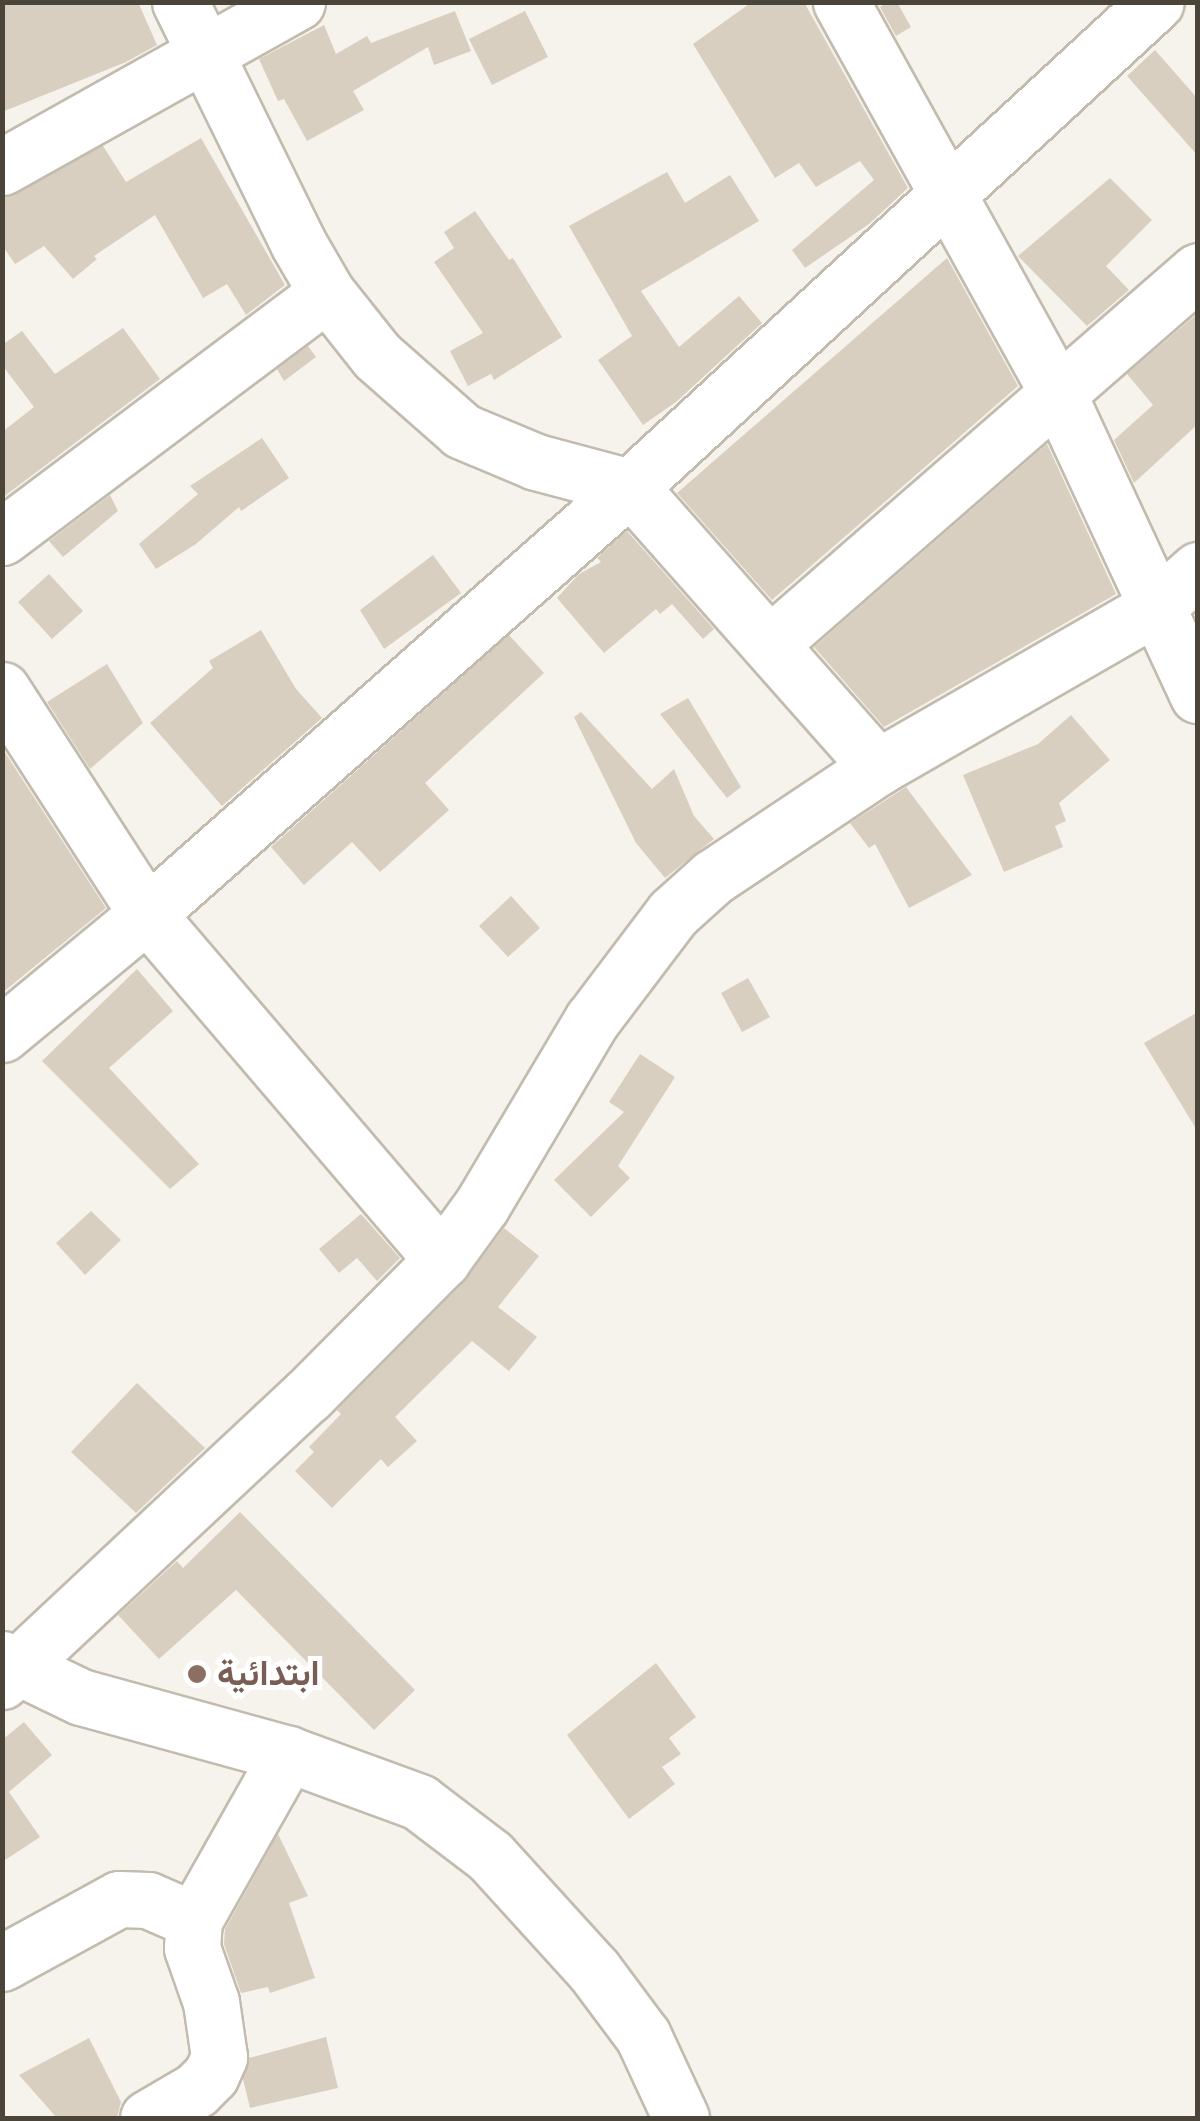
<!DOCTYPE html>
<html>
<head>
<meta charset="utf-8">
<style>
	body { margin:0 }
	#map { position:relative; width:1200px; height:2121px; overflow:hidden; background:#f6f3ec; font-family:Karla,Vazirmatn,sans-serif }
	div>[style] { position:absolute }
	.building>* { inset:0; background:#d8cfc1 }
	.roads { filter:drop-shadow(2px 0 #c2bbae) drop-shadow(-2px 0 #c2bbae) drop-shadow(0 2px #c2bbae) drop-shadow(0 -2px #c2bbae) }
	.minor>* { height:55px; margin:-27.5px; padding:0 27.5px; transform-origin:27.5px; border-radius:27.5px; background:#fff }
	.dots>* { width:28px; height:28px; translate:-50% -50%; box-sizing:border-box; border:5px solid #fff; border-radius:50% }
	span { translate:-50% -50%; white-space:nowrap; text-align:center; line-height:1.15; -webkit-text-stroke:10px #fff; paint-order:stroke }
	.education-label { font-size:35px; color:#785e54; font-weight:700 }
	.left { translate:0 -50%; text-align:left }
	.frame { position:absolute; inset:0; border:5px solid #4b4439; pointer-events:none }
</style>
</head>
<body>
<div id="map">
	<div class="building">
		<div style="clip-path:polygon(2px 2px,138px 2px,157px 45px,126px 62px,2px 112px)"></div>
		<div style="clip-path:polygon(752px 2px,804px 2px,908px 188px,869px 224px,805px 268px,792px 250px,874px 180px,860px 161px,816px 187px,799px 163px,775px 178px,693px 44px)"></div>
		<div style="clip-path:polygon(888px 2px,897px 2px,911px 27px,896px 36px,880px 7px)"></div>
		<div style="clip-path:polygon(455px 11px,471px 51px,434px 65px,428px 47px,353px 91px,364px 110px,307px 141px,284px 99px,278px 101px,259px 59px,324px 25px,336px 54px,367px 36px,371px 43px)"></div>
		<div style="clip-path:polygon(525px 11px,548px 57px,492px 85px,469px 39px)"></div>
		<div style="clip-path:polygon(1155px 50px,1198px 99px,1198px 156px,1127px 76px)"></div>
		<div style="clip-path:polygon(201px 138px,285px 285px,246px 315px,227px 284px,203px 298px,155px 215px,94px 256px,97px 259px,73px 279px,44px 246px,15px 264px,2px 245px,2px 198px,103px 146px,126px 182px)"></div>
		<div style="clip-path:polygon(667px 172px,685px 203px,730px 175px,759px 221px,641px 291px,679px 347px,739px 296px,762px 323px,676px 402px,643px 425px,598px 360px,632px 336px,569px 226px)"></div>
		<div style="clip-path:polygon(1110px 178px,1152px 220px,1106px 266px,1129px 290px,1087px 326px,1018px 256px)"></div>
		<div style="clip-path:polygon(475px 211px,509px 260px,513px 258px,562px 337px,494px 380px,491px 374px,468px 386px,450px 351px,483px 333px,434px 262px,454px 248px,444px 232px)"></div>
		<div style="clip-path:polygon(947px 258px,1018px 386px,772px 600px,677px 493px)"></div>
		<div style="clip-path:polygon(1198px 313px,1198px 424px,1134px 483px,1114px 440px,1153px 405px,1127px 374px)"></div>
		<div style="clip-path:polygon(123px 328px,160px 379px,2px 498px,2px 432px,34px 407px,2px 365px,2px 345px,22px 331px,55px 374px)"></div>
		<div style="clip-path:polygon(308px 346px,316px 357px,284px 381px,277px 369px)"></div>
		<div style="clip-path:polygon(262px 438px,289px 478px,241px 511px,239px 507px,196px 544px,156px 569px,139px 544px,198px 494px,190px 486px)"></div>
		<div style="clip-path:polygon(1047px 444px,1116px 594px,884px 727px,814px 647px)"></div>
		<div style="clip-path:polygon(110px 495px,118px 511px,63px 557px,49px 541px)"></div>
		<div style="clip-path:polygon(627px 531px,714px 629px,703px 639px,672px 604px,660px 614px,656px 609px,604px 653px,557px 598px,579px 574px,601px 562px,597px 558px)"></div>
		<div style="clip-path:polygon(433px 555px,461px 593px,384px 649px,360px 610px)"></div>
		<div style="clip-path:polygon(49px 574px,83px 611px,52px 639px,18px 602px)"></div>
		<div style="clip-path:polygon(261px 630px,296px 689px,322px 718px,222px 806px,150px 723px,213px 668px,209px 661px)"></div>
		<div style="clip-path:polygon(509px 635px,544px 673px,425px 783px,449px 810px,380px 872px,352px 842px,304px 885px,271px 847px)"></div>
		<div style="clip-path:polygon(107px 664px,143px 723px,90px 769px,47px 702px)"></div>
		<div style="clip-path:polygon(688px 698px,741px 787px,727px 798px,660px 714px)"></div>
		<div style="clip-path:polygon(581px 712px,652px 789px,674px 769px,694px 816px,714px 839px,665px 878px,636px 843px,574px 717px)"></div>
		<div style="clip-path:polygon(1071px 715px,1110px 760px,1059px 803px,1066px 821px,1055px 826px,1063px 847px,1004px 872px,963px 775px,1038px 744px)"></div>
		<div style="clip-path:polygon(2px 748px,106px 908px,2px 993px)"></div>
		<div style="clip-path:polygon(906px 787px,972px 875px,909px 908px,875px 844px,869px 848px,850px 823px)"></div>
		<div style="clip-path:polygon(511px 896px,540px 928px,508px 957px,479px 926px)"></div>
		<div style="clip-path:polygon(137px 969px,173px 1011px,109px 1068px,199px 1164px,170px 1189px,42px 1061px)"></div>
		<div style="clip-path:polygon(748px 978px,770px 1017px,742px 1032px,721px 993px)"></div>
		<div style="clip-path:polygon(1198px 1012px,1198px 1132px,1144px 1043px)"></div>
		<div style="clip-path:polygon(640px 1054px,675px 1077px,618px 1166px,630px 1178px,591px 1217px,554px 1180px,624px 1112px,609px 1102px)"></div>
		<div style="clip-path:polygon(91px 1211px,121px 1240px,85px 1275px,56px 1243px)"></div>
		<div style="clip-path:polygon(361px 1214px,400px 1258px,377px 1281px,357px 1258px,339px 1273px,319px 1249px)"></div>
		<div style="clip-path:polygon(504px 1228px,539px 1256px,498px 1307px,537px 1337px,509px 1371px,472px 1341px,395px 1417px,417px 1441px,388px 1467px,381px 1459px,332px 1508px,295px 1471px,314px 1452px,309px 1447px,341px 1414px,337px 1410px,464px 1282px)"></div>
		<div style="clip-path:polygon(137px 1383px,205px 1448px,136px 1513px,71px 1452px)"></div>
		<div style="clip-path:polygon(240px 1512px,415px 1690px,374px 1730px,236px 1590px,159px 1659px,118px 1615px,177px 1561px,183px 1568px)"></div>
		<div style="clip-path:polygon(656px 1663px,696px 1717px,669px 1738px,681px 1754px,662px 1767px,675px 1784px,629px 1819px,567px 1735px)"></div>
		<div style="clip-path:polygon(24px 1722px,52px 1755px,9px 1792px,40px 1837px,2px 1862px,2px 1740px)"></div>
		<div style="clip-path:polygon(278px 1834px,308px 1896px,289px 1903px,315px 1978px,270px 1993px,268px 1987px,241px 1993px,224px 1944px,225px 1929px)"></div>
		<div style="clip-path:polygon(326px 2037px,338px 2088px,250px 2108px,243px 2079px,249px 2058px)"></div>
		<div style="clip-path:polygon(89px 2038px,121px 2102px,117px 2118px,57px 2118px,19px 2075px)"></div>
	</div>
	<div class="roads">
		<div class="minor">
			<div style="left:180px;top:2px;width:268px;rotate:63.9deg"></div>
			<div style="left:298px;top:243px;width:58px;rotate:59.9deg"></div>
			<div style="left:327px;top:293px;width:80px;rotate:51.6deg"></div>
			<div style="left:377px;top:356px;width:113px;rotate:41.4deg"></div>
			<div style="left:462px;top:431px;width:80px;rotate:22.7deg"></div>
			<div style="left:536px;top:462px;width:97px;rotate:14.9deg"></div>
			<div style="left:630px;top:487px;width:374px;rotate:48.5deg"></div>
			<div style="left:841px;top:2px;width:448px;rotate:61deg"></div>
			<div style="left:1058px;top:394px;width:332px;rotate:65.1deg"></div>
			<div style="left:2px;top:167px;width:338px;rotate:-29.2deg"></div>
			<div style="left:2px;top:537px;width:406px;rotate:-36.9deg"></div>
			<div style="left:771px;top:643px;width:566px;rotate:-41.06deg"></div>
			<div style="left:2px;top:690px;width:267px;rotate:57.1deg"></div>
			<div style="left:147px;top:914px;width:455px;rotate:49.5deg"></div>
			<div style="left:2px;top:1034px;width:188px;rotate:-39.6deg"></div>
			<div style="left:147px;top:914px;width:645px;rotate:-41.48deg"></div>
			<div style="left:630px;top:487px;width:715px;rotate:-42.68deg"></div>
			<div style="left:2px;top:1659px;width:88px;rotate:25.7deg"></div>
			<div style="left:81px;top:1697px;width:215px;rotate:15.4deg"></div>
			<div style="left:288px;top:1754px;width:140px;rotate:20.1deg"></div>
			<div style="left:419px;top:1802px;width:89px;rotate:37.3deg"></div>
			<div style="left:490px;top:1856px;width:153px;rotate:47.7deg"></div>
			<div style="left:593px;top:1969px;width:84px;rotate:53.3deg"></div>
			<div style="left:643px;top:2036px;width:90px;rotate:65.1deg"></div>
			<div style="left:2px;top:1681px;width:417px;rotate:-43.1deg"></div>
			<div style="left:307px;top:1396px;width:192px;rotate:-45.2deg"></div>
			<div style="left:442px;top:1260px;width:68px;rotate:-54deg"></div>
			<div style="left:482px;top:1205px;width:215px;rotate:-59.3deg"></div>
			<div style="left:592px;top:1020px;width:134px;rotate:-52.9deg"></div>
			<div style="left:673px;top:913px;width:54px;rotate:-42deg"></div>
			<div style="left:713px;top:877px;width:198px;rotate:-33.7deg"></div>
			<div style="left:878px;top:767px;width:321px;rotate:-29.9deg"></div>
			<div style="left:1156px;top:607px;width:56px;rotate:-41.4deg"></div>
			<div style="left:2px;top:1963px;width:133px;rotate:-28.7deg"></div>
			<div style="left:119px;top:1899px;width:29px;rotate:2deg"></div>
			<div style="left:148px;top:1900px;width:50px;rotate:23.5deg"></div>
			<div style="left:148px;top:2118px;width:56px;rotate:-30.3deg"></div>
			<div style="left:196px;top:2090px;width:21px;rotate:-45deg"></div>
			<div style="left:211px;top:2075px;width:20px;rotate:-66deg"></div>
			<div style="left:219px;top:2057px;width:56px;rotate:-98.3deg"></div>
			<div style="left:211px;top:2002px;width:57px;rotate:-109.4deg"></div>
			<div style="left:192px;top:1948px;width:28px;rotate:-86deg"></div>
			<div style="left:194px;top:1920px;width:191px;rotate:-60.5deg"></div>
		</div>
	</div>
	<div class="dots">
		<div style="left:197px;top:1674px;background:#8d6e63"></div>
	</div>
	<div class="education-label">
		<span class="left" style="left:217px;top:1674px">ابتدائية</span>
	</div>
	<div class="frame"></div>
</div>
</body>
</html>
